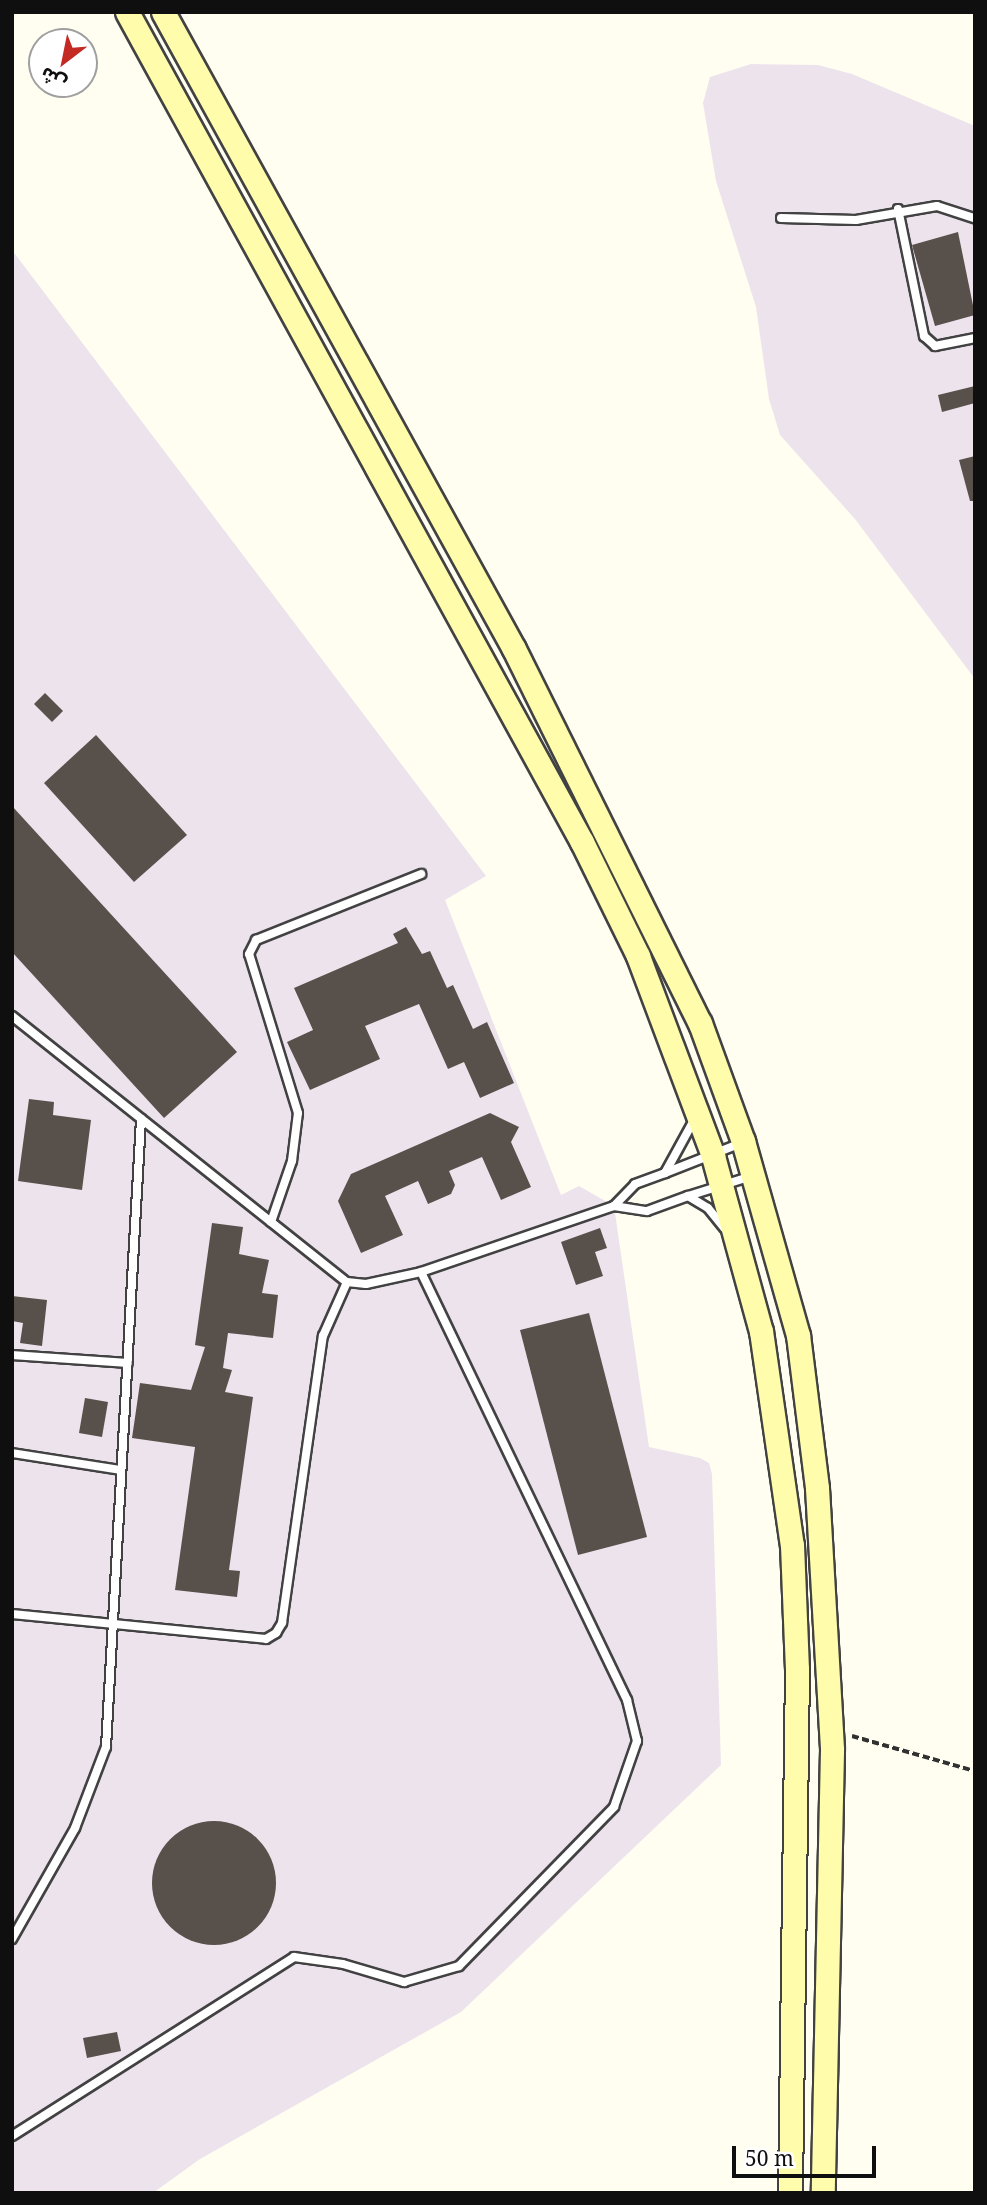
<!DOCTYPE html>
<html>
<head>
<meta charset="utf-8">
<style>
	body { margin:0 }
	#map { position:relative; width:987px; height:2205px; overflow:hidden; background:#fffef1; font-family:"Noto Serif","Noto Sans Arabic",serif }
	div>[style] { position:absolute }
	.industrial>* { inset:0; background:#ede3ed }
	.building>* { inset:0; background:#58514b }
	.round { border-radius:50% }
	.path>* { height:3.5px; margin-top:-1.75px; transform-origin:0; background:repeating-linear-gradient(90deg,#313131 0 7px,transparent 0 10.5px) }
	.roads { filter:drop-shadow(2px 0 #424242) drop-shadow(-2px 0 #424242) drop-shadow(0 2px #424242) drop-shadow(0 -2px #424242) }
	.service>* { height:8px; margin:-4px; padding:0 4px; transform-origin:4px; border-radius:4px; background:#fff }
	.secondary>* { height:23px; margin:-11.5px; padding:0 11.5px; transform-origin:11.5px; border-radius:11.5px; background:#fffdac }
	span { translate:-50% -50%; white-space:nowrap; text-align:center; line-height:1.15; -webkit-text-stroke:7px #fff; paint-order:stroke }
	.frame { position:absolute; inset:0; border:14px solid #0f0f0f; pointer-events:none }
	.north { position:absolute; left:28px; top:28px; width:70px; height:70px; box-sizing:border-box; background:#fff; border:2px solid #9f9f9f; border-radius:50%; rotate:212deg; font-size:19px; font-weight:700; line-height:28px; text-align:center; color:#0f0f0f }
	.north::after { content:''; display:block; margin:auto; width:24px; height:32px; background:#c22a23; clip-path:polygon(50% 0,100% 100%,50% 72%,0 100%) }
	.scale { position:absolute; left:732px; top:2146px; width:144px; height:32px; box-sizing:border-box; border:4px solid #0f0f0f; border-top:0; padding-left:9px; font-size:21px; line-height:24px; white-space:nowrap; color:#0f0f0f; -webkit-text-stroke:5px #fff; paint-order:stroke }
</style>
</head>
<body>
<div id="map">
	<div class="industrial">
		<div style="clip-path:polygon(751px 64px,818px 65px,852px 74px,975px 126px,975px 679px,855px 519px,780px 435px,769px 399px,756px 307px,716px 181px,703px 103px,710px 77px)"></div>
		<div style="clip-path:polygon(12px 250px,486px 876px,445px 900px,561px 1195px,579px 1186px,614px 1206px,649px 1447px,700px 1458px,709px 1463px,712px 1474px,721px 1765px,461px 2012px,200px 2159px,153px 2193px,12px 2193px)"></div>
	</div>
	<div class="building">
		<div style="clip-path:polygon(958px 232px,975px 315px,935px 326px,912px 245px)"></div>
		<div style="clip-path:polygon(975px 386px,975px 403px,942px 412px,938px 395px)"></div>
		<div style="clip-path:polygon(975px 456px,975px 501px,970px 501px,959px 460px)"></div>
		<div style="clip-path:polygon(45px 693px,63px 711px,52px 722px,34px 704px)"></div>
		<div style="clip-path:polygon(96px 735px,187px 835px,134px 882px,44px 783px)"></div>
		<div style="clip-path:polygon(12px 806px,237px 1052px,164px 1118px,12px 952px)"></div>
		<div style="clip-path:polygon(406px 927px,422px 954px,430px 951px,447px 988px,453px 985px,473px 1029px,487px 1022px,514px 1083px,480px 1098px,464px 1062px,448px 1069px,419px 1004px,365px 1026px,380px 1059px,310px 1090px,287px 1042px,313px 1030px,294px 988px,398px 943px,393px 934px)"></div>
		<div style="clip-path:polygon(29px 1099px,54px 1102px,53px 1115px,91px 1120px,82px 1190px,18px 1181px)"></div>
		<div style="clip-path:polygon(490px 1113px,519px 1127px,511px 1142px,531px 1187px,501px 1200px,482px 1157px,449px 1171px,455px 1185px,451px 1194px,428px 1204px,418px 1181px,385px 1196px,403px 1235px,361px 1253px,338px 1201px,351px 1174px)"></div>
		<div style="clip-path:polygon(212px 1223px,243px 1227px,239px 1254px,269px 1260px,262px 1293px,278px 1295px,273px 1338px,228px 1333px,223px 1368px,232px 1370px,225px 1392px,253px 1397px,229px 1570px,240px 1571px,237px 1597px,175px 1590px,195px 1447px,132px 1438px,140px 1383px,191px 1390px,205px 1347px,195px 1345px)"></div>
		<div style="clip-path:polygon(600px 1228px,607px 1248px,595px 1252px,603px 1276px,576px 1285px,561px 1242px)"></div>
		<div style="clip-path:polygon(12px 1296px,47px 1300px,42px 1346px,20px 1343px,23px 1323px,12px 1321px)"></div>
		<div style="clip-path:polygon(589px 1313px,647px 1537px,578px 1555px,520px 1330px)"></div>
		<div style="clip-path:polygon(85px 1398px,108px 1402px,102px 1437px,79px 1433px)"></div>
		<div class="round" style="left:152px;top:1821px;width:124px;height:124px"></div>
		<div style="clip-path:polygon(117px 2032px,121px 2051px,87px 2058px,83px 2038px)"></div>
	</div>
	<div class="path">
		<div style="left:852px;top:1736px;width:128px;rotate:15.9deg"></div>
	</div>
	<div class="roads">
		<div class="service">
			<div style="left:898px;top:209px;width:130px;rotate:78.4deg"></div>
			<div style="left:924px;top:336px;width:15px;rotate:42deg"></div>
			<div style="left:935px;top:346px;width:41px;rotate:-11.3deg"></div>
			<div style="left:781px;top:218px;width:75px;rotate:1.5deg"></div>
			<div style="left:856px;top:220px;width:82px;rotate:-9.8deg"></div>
			<div style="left:937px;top:206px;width:40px;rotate:18deg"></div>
			<div style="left:12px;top:1016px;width:428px;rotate:38.5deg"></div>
			<div style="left:347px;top:1282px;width:19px;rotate:6deg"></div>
			<div style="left:366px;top:1284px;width:56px;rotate:-12.3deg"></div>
			<div style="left:421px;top:1272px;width:204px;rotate:-18.9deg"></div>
			<div style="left:614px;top:1206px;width:30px;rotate:-46deg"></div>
			<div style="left:635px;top:1184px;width:32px;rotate:-20deg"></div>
			<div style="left:665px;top:1173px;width:60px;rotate:-61.3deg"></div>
			<div style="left:665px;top:1173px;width:82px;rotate:-21.5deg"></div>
			<div style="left:688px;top:1196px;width:67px;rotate:-17.4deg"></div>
			<div style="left:614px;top:1206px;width:33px;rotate:9deg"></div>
			<div style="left:647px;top:1211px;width:44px;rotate:-20.1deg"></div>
			<div style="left:688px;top:1196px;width:23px;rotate:31deg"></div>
			<div style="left:708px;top:1208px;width:26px;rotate:51deg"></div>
			<div style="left:271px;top:1222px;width:65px;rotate:-71deg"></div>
			<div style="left:292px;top:1161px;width:48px;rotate:-82.9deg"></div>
			<div style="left:298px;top:1113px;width:166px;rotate:-107.1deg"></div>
			<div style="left:249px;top:954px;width:16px;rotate:-63deg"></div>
			<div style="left:256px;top:940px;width:178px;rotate:-21.8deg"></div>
			<div style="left:12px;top:1355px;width:116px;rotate:3.9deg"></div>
			<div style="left:12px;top:1453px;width:110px;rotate:8.9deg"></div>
			<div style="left:12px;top:1614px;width:255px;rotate:5.6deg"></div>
			<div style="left:266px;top:1639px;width:12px;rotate:-31deg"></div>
			<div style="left:276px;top:1633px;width:12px;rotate:-59deg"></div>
			<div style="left:282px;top:1623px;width:290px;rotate:-81.9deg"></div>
			<div style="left:323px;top:1336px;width:59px;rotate:-66deg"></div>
			<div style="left:12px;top:1939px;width:128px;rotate:-60.4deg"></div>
			<div style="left:75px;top:1828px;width:87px;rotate:-69.1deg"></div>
			<div style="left:106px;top:1747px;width:629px;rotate:-86.81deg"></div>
			<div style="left:12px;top:2136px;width:334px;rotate:-32.4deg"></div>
			<div style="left:294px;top:1957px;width:49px;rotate:8.1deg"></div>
			<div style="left:343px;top:1964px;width:64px;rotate:16.4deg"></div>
			<div style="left:404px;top:1982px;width:57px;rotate:-16.2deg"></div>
			<div style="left:459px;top:1966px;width:222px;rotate:-45.7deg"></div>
			<div style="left:614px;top:1807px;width:70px;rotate:-70.8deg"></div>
			<div style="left:637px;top:1741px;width:42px;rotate:-103.7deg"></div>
			<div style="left:627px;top:1700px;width:475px;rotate:-115.7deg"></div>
		</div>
		<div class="secondary">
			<div style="left:127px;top:12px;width:947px;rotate:61.27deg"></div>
			<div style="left:582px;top:842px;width:127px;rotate:63.8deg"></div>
			<div style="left:638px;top:956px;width:214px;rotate:69.4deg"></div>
			<div style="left:713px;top:1156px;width:181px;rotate:74.7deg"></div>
			<div style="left:761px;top:1331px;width:216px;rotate:81.8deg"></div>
			<div style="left:792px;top:1545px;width:124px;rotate:87.7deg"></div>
			<div style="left:797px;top:1669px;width:524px;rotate:90.77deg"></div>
			<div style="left:163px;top:12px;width:727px;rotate:61.14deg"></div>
			<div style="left:514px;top:649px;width:418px;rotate:63.6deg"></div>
			<div style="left:700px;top:1023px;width:126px;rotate:70deg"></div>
			<div style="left:743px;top:1141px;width:202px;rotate:74.2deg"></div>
			<div style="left:798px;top:1335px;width:154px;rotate:82.9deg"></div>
			<div style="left:817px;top:1488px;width:262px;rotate:86.7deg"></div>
			<div style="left:832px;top:1750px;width:443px;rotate:91.2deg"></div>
		</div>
	</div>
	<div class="frame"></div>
	<div class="north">ش</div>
	<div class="scale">50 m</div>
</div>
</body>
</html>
